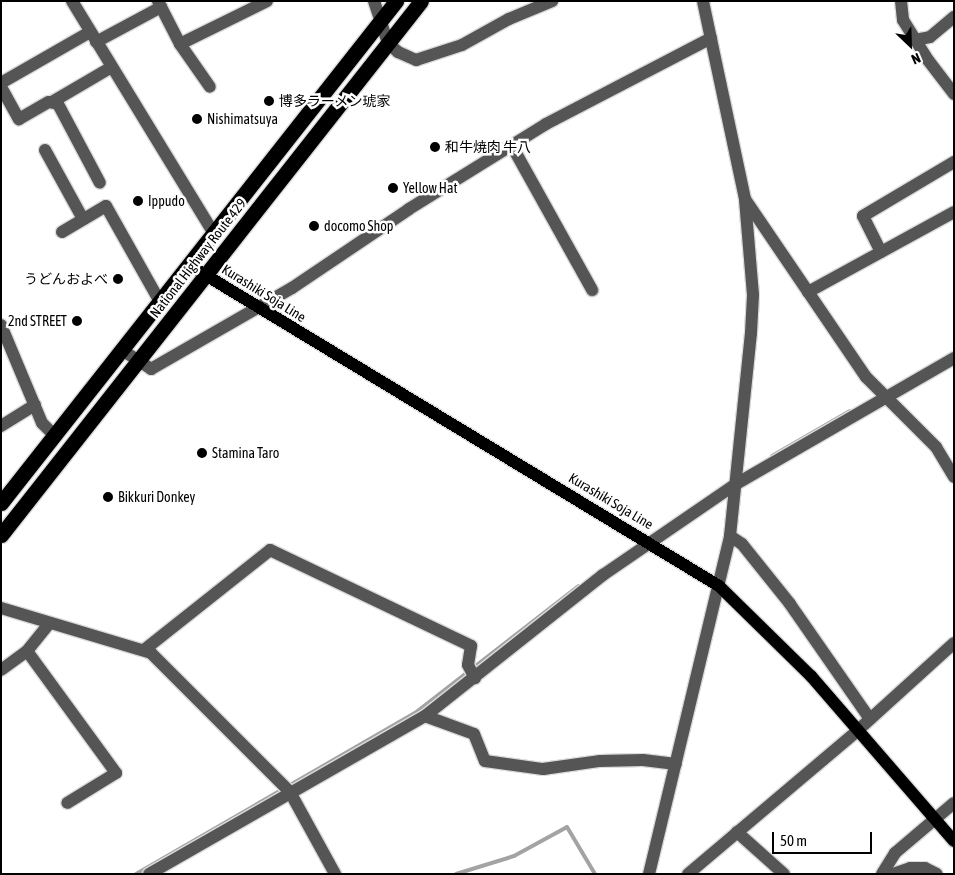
<!DOCTYPE html>
<html>
<head>
<meta charset="utf-8">
<style>
	body { margin:0 }
	#map { position:relative; width:955px; height:875px; overflow:hidden; background:#fff; font-family:"Asap Condensed","Noto Sans JP",sans-serif }
	div>[style] { position:absolute }
	.stream>* { height:4px; margin:-2px; padding:0 2px; transform-origin:2px; border-radius:2px; background:#a3a3a3 }
	.roads { filter:drop-shadow(1px 0 #dbdbdb) drop-shadow(-1px 0 #dbdbdb) drop-shadow(0 1px #dbdbdb) drop-shadow(0 -1px #dbdbdb) }
	.minor>* { height:12px; margin:-6px; padding:0 6px; transform-origin:6px; border-radius:6px; background:#555 }
	.major>* { height:12px; margin:-6px; padding:0 6px; transform-origin:6px; border-radius:6px; background:#000 }
	.highway>* { height:15px; margin:-7.5px; padding:0 7.5px; transform-origin:7.5px; border-radius:7.5px; background:#000 }
	.dots>* { width:14px; height:14px; translate:-50% -50%; box-sizing:border-box; border:2px solid #fff; border-radius:50% }
	span { translate:-50% -50%; white-space:nowrap; text-align:center; line-height:1.15; -webkit-text-stroke:5px #fff; paint-order:stroke }
	.poi-label { font-size:14px; color:#000 }
	.left { translate:0 -50%; text-align:left }
	.right { translate:-100% -50%; text-align:right }
	.street-label { font-size:14px; color:#000 }
	.frame { position:absolute; inset:0; border:2px solid #000; pointer-events:none }
	.north { position:absolute; left:885px; top:20px; width:50px; height:50px; -webkit-text-stroke:4px #fff; paint-order:stroke; rotate:156deg; font-size:14px; font-weight:700; line-height:20px; text-align:center; color:#000 }
	.north::after { content:''; display:block; margin:auto; width:18px; height:22px; background:#000; clip-path:polygon(50% 0,100% 100%,50% 72%,0 100%) }
	.scale { position:absolute; left:772px; top:832px; width:100px; height:22px; box-sizing:border-box; border:2px solid #000; border-top:0; padding-left:6px; font-size:15px; line-height:18px; white-space:nowrap; color:#000; -webkit-text-stroke:4px #fff; paint-order:stroke }
</style>
</head>
<body>
<div id="map">
	<div class="stream">
		<div style="left:772px;top:456px;width:90px;rotate:-30deg"></div>
		<div style="left:136px;top:874px;width:322px;rotate:-30deg"></div>
		<div style="left:415px;top:713px;width:207px;rotate:-37.8deg"></div>
		<div style="left:456px;top:874px;width:61px;rotate:-17.2deg"></div>
		<div style="left:514px;top:856px;width:60px;rotate:-28.7deg"></div>
		<div style="left:567px;top:827px;width:55px;rotate:59.2deg"></div>
	</div>
	<div class="roads">
		<div class="minor">
			<div style="left:72px;top:1px;width:273px;rotate:58.6deg"></div>
			<div style="left:158px;top:1px;width:48px;rotate:62.9deg"></div>
			<div style="left:180px;top:44px;width:52px;rotate:55.1deg"></div>
			<div style="left:374px;top:1px;width:44px;rotate:71.6deg"></div>
			<div style="left:388px;top:43px;width:13px;rotate:42deg"></div>
			<div style="left:398px;top:52px;width:20px;rotate:24deg"></div>
			<div style="left:416px;top:60px;width:48px;rotate:-18.1deg"></div>
			<div style="left:462px;top:45px;width:54px;rotate:-29deg"></div>
			<div style="left:509px;top:19px;width:47px;rotate:-22.7deg"></div>
			<div style="left:901px;top:1px;width:19px;rotate:84deg"></div>
			<div style="left:903px;top:20px;width:47px;rotate:58deg"></div>
			<div style="left:928px;top:60px;width:43px;rotate:52.6deg"></div>
			<div style="left:915px;top:40px;width:15px;rotate:-11deg"></div>
			<div style="left:930px;top:37px;width:31px;rotate:-40deg"></div>
			<div style="left:96px;top:42px;width:74px;rotate:-28.3deg"></div>
			<div style="left:180px;top:44px;width:97px;rotate:-26.3deg"></div>
			<div style="left:1px;top:83px;width:103px;rotate:-29.8deg"></div>
			<div style="left:1px;top:87px;width:37px;rotate:61deg"></div>
			<div style="left:19px;top:119px;width:34px;rotate:-30deg"></div>
			<div style="left:49px;top:102px;width:9px;rotate:13deg"></div>
			<div style="left:58px;top:104px;width:89px;rotate:62deg"></div>
			<div style="left:52px;top:102px;width:67px;rotate:-30.4deg"></div>
			<div style="left:512px;top:146px;width:165px;rotate:60.9deg"></div>
			<div style="left:45px;top:150px;width:79px;rotate:61.2deg"></div>
			<div style="left:745px;top:199px;width:215px;rotate:55.8deg"></div>
			<div style="left:866px;top:377px;width:99px;rotate:45deg"></div>
			<div style="left:936px;top:447px;width:35px;rotate:59deg"></div>
			<div style="left:62px;top:232px;width:51px;rotate:-30.6deg"></div>
			<div style="left:106px;top:206px;width:110px;rotate:60.6deg"></div>
			<div style="left:881px;top:252px;width:40px;rotate:-116.6deg"></div>
			<div style="left:863px;top:216px;width:106px;rotate:-30.7deg"></div>
			<div style="left:808px;top:292px;width:166px;rotate:-28.7deg"></div>
			<div style="left:1px;top:325px;width:106px;rotate:67.3deg"></div>
			<div style="left:42px;top:423px;width:17px;rotate:45deg"></div>
			<div style="left:122px;top:350px;width:35px;rotate:33deg"></div>
			<div style="left:151px;top:369px;width:163px;rotate:-29.9deg"></div>
			<div style="left:292px;top:288px;width:141px;rotate:-34deg"></div>
			<div style="left:409px;top:209px;width:161px;rotate:-31.8deg"></div>
			<div style="left:546px;top:124px;width:186px;rotate:-27.5deg"></div>
			<div style="left:1px;top:426px;width:40px;rotate:-32deg"></div>
			<div style="left:730px;top:536px;width:14px;rotate:34deg"></div>
			<div style="left:742px;top:544px;width:77px;rotate:51.3deg"></div>
			<div style="left:790px;top:604px;width:140px;rotate:55.2deg"></div>
			<div style="left:1px;top:608px;width:157px;rotate:16.7deg"></div>
			<div style="left:151px;top:653px;width:197px;rotate:45deg"></div>
			<div style="left:290px;top:792px;width:94px;rotate:61.2deg"></div>
			<div style="left:144px;top:650px;width:161px;rotate:-38.4deg"></div>
			<div style="left:270px;top:550px;width:223px;rotate:25.5deg"></div>
			<div style="left:471px;top:646px;width:19px;rotate:99deg"></div>
			<div style="left:468px;top:665px;width:15px;rotate:62deg"></div>
			<div style="left:27px;top:651px;width:151px;rotate:53.9deg"></div>
			<div style="left:116px;top:773px;width:57px;rotate:148.5deg"></div>
			<div style="left:1px;top:670px;width:32px;rotate:-36deg"></div>
			<div style="left:27px;top:651px;width:36px;rotate:-51deg"></div>
			<div style="left:425px;top:716px;width:52px;rotate:20.2deg"></div>
			<div style="left:474px;top:734px;width:29px;rotate:68deg"></div>
			<div style="left:485px;top:761px;width:59px;rotate:7.9deg"></div>
			<div style="left:543px;top:769px;width:58px;rotate:-8deg"></div>
			<div style="left:600px;top:761px;width:43px;rotate:-1.3deg"></div>
			<div style="left:643px;top:760px;width:33px;rotate:7deg"></div>
			<div style="left:737px;top:832px;width:63px;rotate:41.8deg"></div>
			<div style="left:149px;top:874px;width:318px;rotate:-29.8deg"></div>
			<div style="left:425px;top:716px;width:227px;rotate:-38.4deg"></div>
			<div style="left:603px;top:575px;width:161px;rotate:-34.4deg"></div>
			<div style="left:736px;top:484px;width:252px;rotate:-30deg"></div>
			<div style="left:649px;top:874px;width:348px;rotate:-76.5deg"></div>
			<div style="left:730px;top:536px;width:204px;rotate:-84.1deg"></div>
			<div style="left:751px;top:333px;width:38px;rotate:-87deg"></div>
			<div style="left:753px;top:295px;width:96px;rotate:-94.8deg"></div>
			<div style="left:745px;top:199px;width:202px;rotate:-102deg"></div>
			<div style="left:688px;top:874px;width:221px;rotate:-40.2deg"></div>
			<div style="left:857px;top:731px;width:131px;rotate:-42.2deg"></div>
			<div style="left:882px;top:874px;width:25px;rotate:-58deg"></div>
			<div style="left:895px;top:853px;width:77px;rotate:-40.3deg"></div>
			<div style="left:893px;top:874px;width:18px;rotate:-19deg"></div>
			<div style="left:910px;top:868px;width:15px"></div>
			<div style="left:925px;top:868px;width:13px;rotate:27deg"></div>
		</div>
		<div class="major">
			<div style="left:189px;top:265px;width:620px;rotate:31.2deg"></div>
			<div style="left:719px;top:586px;width:129px;rotate:44.4deg"></div>
			<div style="left:811px;top:676px;width:218px;rotate:49.1deg"></div>
		</div>
		<div class="highway">
			<div style="left:1px;top:503px;width:639px;rotate:-51.8deg"></div>
			<div style="left:1px;top:535px;width:679px;rotate:-51.81deg"></div>
		</div>
	</div>
	<div class="dots">
		<div style="left:269px;top:101px;background:#000"></div>
		<div style="left:197px;top:119px;background:#000"></div>
		<div style="left:435px;top:147px;background:#000"></div>
		<div style="left:393px;top:188px;background:#000"></div>
		<div style="left:138px;top:201px;background:#000"></div>
		<div style="left:314px;top:226px;background:#000"></div>
		<div style="left:118px;top:279px;background:#000"></div>
		<div style="left:77px;top:321px;background:#000"></div>
		<div style="left:202px;top:453px;background:#000"></div>
		<div style="left:108px;top:497px;background:#000"></div>
	</div>
	<div class="poi-label">
		<span class="left" style="left:279px;top:101px">博多ラーメン琥家</span>
		<span class="left" style="left:207px;top:119px">Nishimatsuya</span>
		<span class="left" style="left:445px;top:147px">和牛焼肉 牛八</span>
		<span class="left" style="left:403px;top:188px">Yellow Hat</span>
		<span class="left" style="left:148px;top:201px">Ippudo</span>
		<span class="left" style="left:324px;top:226px">docomo Shop</span>
		<span class="right" style="left:108px;top:279px">うどんおよべ</span>
		<span class="right" style="left:67px;top:321px">2nd STREET</span>
		<span class="left" style="left:212px;top:453px">Stamina Taro</span>
		<span class="left" style="left:118px;top:497px">Bikkuri Donkey</span>
	</div>
	<div class="street-label">
		<span style="left:198px;top:258px;rotate:-52deg">National Highway Route 429</span>
		<span style="left:264px;top:293px;rotate:32deg">Kurashiki Soja Line</span>
		<span style="left:611px;top:501px;rotate:31deg">Kurashiki Soja Line</span>
	</div>
	<div class="frame"></div>
	<div class="north">N</div>
	<div class="scale">50 m</div>
</div>
</body>
</html>
